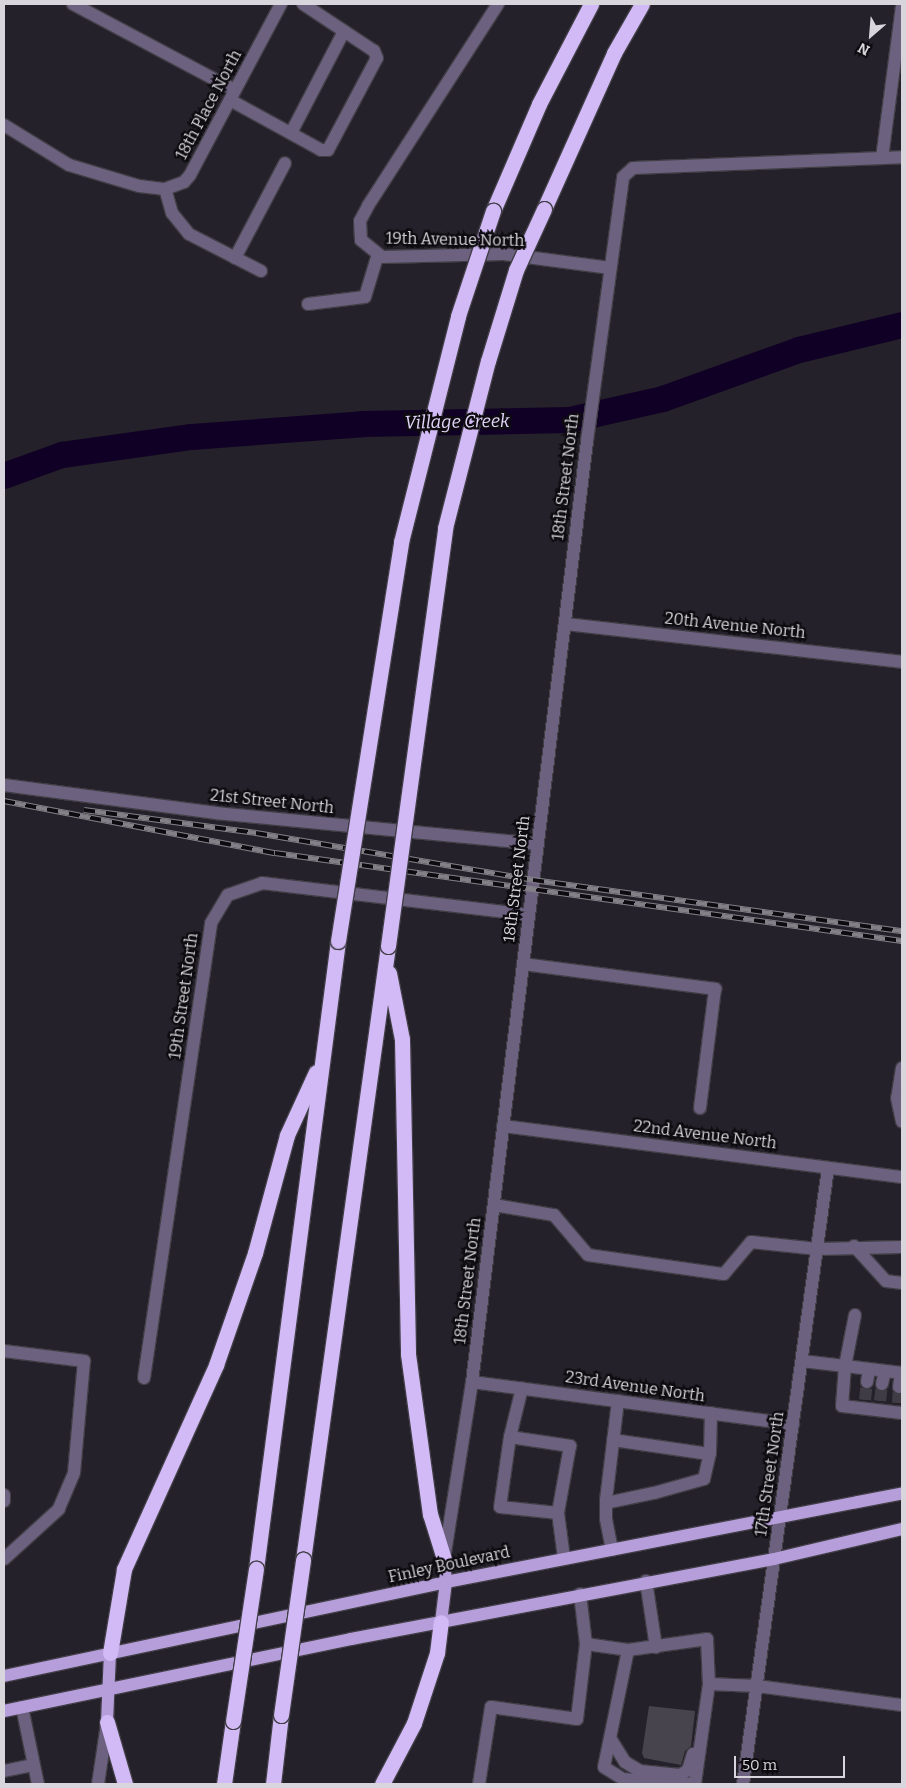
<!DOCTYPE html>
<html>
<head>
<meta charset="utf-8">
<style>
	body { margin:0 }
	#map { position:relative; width:906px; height:1788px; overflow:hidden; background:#24212a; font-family:Bitter,serif }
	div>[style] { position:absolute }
	.river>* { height:26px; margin:-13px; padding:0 13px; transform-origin:13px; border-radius:13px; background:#110025 }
	.building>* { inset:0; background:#48444e }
	.minor-tunnel>* { height:12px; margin-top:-6px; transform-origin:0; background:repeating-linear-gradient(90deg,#3f3c45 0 12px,transparent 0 18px) }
	.roads { filter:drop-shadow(1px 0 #413e46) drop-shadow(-1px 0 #413e46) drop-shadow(0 1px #413e46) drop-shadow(0 -1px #413e46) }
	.minor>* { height:12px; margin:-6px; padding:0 6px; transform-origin:6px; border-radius:6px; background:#6c617e }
	.major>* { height:12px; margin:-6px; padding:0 6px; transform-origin:6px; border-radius:6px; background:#b69edb }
	.highway>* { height:15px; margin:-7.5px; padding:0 7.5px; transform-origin:7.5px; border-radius:7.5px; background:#d1baf5 }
	.rail>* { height:5.5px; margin-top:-2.75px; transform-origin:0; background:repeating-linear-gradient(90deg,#0d0b0f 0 11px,#838088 0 22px); box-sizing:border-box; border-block:1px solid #838088 }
	.bridges { filter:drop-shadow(1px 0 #413e46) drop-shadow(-1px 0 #413e46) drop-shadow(0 1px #413e46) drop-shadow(0 -1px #413e46) }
	.highway-bridge>* { height:15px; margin:-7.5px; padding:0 7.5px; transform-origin:7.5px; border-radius:7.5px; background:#d1baf5 }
	span { translate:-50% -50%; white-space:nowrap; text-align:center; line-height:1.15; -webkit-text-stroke:4.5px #0d0b0f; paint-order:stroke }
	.street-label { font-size:16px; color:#d8d6dc }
	.water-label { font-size:18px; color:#e3d5fc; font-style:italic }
	.frame { position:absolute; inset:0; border:5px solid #d8d6dc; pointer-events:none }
	.north { position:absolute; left:846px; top:10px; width:50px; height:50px; -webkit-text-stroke:4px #0d0b0f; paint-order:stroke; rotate:207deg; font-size:14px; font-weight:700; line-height:20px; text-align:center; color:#d8d6dc }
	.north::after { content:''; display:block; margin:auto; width:18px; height:22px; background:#d8d6dc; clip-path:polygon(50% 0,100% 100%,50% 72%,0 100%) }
	.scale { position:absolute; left:734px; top:1756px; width:111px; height:22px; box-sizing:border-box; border:2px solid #d8d6dc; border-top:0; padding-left:6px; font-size:15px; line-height:18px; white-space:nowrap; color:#d8d6dc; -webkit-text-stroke:4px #0d0b0f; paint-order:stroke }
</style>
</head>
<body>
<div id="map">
	<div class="river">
		<div style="left:4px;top:476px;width:62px;rotate:-19.9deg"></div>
		<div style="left:62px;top:455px;width:131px;rotate:-7.9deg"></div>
		<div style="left:192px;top:437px;width:171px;rotate:-4.3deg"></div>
		<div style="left:363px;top:424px;width:207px;rotate:-1.1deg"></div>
		<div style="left:570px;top:420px;width:95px;rotate:-12.7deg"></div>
		<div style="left:663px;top:399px;width:145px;rotate:-19.8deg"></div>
		<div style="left:799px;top:350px;width:106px;rotate:-13.6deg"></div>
	</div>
	<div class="building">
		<div style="clip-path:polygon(649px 1706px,695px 1711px,691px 1746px,685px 1751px,681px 1765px,644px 1758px,642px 1753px)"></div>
	</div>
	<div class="minor-tunnel">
		<div style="left:865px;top:1400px;width:18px;rotate:-84deg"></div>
		<div style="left:880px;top:1401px;width:17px;rotate:-83deg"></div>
		<div style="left:898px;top:1403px;width:16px;rotate:-86deg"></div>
	</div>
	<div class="roads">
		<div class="minor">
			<div style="left:73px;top:4px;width:183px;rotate:28deg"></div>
			<div style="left:498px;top:4px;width:240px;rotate:122.8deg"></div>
			<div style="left:368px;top:206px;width:17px;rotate:118deg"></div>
			<div style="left:360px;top:221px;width:19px;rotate:87deg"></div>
			<div style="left:361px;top:240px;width:27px;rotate:39deg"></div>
			<div style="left:382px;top:257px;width:122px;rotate:-1.4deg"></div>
			<div style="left:504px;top:254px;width:107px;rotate:7.5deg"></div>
			<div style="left:230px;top:100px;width:104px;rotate:28.8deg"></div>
			<div style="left:321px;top:150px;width:7px"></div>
			<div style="left:328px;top:150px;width:104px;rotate:-62deg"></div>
			<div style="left:377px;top:58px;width:8px;rotate:-113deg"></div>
			<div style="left:374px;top:51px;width:85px;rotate:-146.5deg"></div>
			<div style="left:4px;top:125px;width:76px;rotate:31.6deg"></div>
			<div style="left:69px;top:165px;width:73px;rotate:16.7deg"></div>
			<div style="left:139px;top:186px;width:26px;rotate:7deg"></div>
			<div style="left:291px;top:133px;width:115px;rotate:-62.5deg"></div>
			<div style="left:882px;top:158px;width:152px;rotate:-82.5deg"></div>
			<div style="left:235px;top:258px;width:107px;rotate:-62.2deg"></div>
			<div style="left:261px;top:271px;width:81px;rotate:-152.8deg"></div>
			<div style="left:189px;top:234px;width:27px;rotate:-129deg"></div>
			<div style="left:172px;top:213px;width:25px;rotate:-106deg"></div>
			<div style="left:165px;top:189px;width:20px;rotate:-20deg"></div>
			<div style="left:184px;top:182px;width:9px;rotate:-49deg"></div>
			<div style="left:190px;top:175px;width:194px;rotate:-62deg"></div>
			<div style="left:308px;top:304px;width:57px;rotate:-7deg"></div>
			<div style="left:365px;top:297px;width:45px;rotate:-73.2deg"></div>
			<div style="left:565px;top:624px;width:339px;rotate:6.4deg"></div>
			<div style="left:4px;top:785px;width:214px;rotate:7.5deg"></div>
			<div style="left:216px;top:813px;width:323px;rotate:5.5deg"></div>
			<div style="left:523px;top:964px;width:194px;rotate:7.4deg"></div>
			<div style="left:715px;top:989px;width:120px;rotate:97.2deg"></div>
			<div style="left:902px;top:1068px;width:30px;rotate:99deg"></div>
			<div style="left:897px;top:1098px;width:24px;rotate:78deg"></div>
			<div style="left:503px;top:1126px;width:402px;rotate:7.3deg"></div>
			<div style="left:494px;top:1205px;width:61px;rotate:9.5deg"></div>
			<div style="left:554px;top:1215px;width:52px;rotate:49.6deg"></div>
			<div style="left:588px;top:1255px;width:137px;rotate:8deg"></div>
			<div style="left:724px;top:1274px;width:42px;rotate:-49.8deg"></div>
			<div style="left:751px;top:1242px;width:67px;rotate:6deg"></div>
			<div style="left:818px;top:1249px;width:84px;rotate:-1.4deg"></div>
			<div style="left:854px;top:1246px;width:47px;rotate:47.6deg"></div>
			<div style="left:886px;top:1281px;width:16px;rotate:7deg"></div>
			<div style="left:4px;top:1351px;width:81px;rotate:7.1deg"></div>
			<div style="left:84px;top:1361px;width:112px;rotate:95.1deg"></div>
			<div style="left:74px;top:1473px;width:39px;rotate:113deg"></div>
			<div style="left:59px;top:1509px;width:74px;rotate:137.7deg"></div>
			<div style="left:802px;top:1361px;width:43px;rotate:6.6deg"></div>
			<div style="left:845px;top:1366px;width:52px;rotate:-78.9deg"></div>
			<div style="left:902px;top:1373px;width:57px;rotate:-173deg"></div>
			<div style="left:845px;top:1366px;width:40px;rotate:94.3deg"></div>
			<div style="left:842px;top:1406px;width:60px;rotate:6.7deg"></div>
			<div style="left:144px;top:1378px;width:460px;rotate:-81.6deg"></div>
			<div style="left:211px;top:923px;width:33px;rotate:-59deg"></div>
			<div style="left:228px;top:895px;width:36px;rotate:-19deg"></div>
			<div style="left:262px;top:883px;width:269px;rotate:6.8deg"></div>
			<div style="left:472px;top:1382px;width:324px;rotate:7.5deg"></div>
			<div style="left:867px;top:1382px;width:13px;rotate:-81deg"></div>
			<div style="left:882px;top:1384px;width:13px;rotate:-77deg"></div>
			<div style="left:899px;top:1387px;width:14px;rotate:-82deg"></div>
			<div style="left:510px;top:1437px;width:50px;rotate:-76.2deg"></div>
			<div style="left:613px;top:1440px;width:97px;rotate:8.3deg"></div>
			<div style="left:4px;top:1495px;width:6px;rotate:90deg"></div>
			<div style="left:606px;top:1503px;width:49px;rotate:-11.8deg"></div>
			<div style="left:654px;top:1493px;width:52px;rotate:-15.6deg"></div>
			<div style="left:704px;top:1479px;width:27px;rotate:-77deg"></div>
			<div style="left:710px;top:1453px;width:40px;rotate:-88.6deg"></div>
			<div style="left:558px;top:1513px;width:58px;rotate:-174.1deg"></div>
			<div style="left:500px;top:1507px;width:71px;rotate:-81.9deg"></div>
			<div style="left:510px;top:1437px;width:61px;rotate:8.5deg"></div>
			<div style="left:570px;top:1446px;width:68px;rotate:100.2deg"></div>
			<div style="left:558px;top:1513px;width:45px;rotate:82.4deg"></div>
			<div style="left:612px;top:1550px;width:32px;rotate:-101deg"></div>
			<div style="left:606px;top:1519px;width:19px;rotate:-90deg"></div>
			<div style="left:606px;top:1500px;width:100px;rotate:-83.1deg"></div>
			<div style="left:444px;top:1559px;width:179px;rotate:-81deg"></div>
			<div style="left:472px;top:1382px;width:948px;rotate:-83.03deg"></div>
			<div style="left:587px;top:441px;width:266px;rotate:-82.2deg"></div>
			<div style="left:623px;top:177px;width:13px;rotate:-42deg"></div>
			<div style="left:633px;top:168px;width:269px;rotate:-2.3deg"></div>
			<div style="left:646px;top:1581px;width:67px;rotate:81.4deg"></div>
			<div style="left:580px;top:1594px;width:50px;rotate:83.2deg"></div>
			<div style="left:586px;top:1644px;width:42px;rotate:8.1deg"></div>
			<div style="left:628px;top:1650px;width:80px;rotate:-7.9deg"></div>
			<div style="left:707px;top:1639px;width:45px;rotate:87.5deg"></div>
			<div style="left:709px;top:1684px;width:101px;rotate:98deg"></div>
			<div style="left:695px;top:1784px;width:72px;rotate:-176deg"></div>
			<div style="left:623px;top:1779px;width:22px;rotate:-148deg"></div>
			<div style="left:604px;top:1767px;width:119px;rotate:-78.4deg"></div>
			<div style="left:709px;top:1684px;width:48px;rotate:2.4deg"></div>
			<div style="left:757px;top:1686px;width:146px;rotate:7.5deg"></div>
			<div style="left:22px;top:1707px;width:79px;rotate:78.3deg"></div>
			<div style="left:610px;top:1738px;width:28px;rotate:58deg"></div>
			<div style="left:625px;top:1762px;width:17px;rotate:31deg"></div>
			<div style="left:640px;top:1771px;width:40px;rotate:5.7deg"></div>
			<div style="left:680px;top:1775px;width:9px;rotate:-32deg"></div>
			<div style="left:688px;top:1770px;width:17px;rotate:-73deg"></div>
			<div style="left:4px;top:1771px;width:30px;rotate:-12deg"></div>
			<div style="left:98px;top:1784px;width:61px;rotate:-81.5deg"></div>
			<div style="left:479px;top:1784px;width:78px;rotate:-81.1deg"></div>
			<div style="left:491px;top:1707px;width:87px;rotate:7.9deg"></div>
			<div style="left:577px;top:1719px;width:76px;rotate:-83.2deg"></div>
			<div style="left:743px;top:1784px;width:622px;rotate:-82.14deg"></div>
		</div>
		<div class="major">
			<div style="left:441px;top:1622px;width:40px;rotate:-82.9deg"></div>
			<div style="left:446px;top:1582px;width:23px;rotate:-95deg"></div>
			<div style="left:4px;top:1676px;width:452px;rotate:-12deg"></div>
			<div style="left:446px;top:1582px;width:465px;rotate:-11deg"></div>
			<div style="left:4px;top:1711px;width:354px;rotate:-11.7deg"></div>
			<div style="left:351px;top:1639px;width:430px;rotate:-10.7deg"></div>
			<div style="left:774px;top:1559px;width:131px;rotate:-13.2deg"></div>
			<div style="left:107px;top:1722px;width:69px;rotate:-87.5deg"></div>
		</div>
		<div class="highway">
			<div style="left:544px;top:209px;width:171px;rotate:-65.8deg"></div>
			<div style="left:614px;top:53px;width:56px;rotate:-60.3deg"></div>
			<div style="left:493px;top:211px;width:116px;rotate:-66.7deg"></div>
			<div style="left:539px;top:104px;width:113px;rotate:-62.5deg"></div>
			<div style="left:389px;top:973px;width:67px;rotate:78.9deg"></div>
			<div style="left:402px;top:1039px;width:315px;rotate:88.9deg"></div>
			<div style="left:408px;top:1354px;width:162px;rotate:82.2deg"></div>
			<div style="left:430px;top:1514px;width:47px;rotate:72.7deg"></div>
			<div style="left:303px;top:1560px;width:620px;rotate:-82.12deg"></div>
			<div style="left:256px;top:1569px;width:633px;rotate:-82.56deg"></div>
			<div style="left:110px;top:1653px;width:85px;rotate:-80.5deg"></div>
			<div style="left:124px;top:1569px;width:224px;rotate:-65.7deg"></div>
			<div style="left:216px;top:1365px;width:119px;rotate:-70.8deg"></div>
			<div style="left:255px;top:1253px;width:122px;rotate:-74.8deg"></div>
			<div style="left:287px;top:1135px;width:69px;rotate:-65.3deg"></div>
			<div style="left:107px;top:1722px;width:65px;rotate:73.8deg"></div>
			<div style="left:224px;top:1784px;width:64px;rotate:-81.9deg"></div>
			<div style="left:273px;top:1784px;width:69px;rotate:-83.4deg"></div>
			<div style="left:382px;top:1784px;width:69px;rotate:-62.3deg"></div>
			<div style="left:414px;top:1723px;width:74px;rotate:-71.8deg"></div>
			<div style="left:437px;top:1653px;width:31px;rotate:-83deg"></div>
		</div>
	</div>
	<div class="rail">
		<div style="left:4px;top:801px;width:276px;rotate:10.9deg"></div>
		<div style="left:275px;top:853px;width:633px;rotate:7.99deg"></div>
		<div style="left:84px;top:810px;width:174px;rotate:7.6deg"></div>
		<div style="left:256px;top:833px;width:281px;rotate:9.6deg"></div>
		<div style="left:533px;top:880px;width:373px;rotate:7.9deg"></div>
	</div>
	<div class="bridges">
		<div class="highway-bridge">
			<div style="left:338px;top:941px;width:404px;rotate:-81deg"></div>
			<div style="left:401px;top:542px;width:233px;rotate:-75.8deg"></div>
			<div style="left:458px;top:316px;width:111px;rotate:-71.6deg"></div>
			<div style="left:388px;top:946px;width:422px;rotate:-82.2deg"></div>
			<div style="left:445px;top:528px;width:172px;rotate:-75.6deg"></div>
			<div style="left:488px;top:361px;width:95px;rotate:-72.9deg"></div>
			<div style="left:516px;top:270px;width:67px;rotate:-65.3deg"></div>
			<div style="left:281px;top:1715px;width:157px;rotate:-81.9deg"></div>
			<div style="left:233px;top:1721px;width:154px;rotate:-81.4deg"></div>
		</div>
	</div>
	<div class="street-label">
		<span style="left:209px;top:105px;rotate:-62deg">18th Place North</span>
		<span style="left:455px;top:240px;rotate:1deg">19th Avenue North</span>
		<span style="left:566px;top:477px;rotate:-83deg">18th Street North</span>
		<span style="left:735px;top:626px;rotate:6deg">20th Avenue North</span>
		<span style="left:272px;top:802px;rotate:6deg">21st Street North</span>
		<span style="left:517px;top:879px;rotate:-83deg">18th Street North</span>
		<span style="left:184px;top:996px;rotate:-82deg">19th Street North</span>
		<span style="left:705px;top:1135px;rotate:7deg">22nd Avenue North</span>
		<span style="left:468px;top:1281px;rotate:-83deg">18th Street North</span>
		<span style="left:635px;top:1387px;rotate:8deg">23rd Avenue North</span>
		<span style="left:770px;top:1474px;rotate:-82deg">17th Street North</span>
		<span style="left:449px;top:1565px;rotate:-12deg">Finley Boulevard</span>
	</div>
	<div class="water-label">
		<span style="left:457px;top:422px;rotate:-1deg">Village Creek</span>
	</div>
	<div class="frame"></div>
	<div class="north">N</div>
	<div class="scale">50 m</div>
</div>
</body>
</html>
